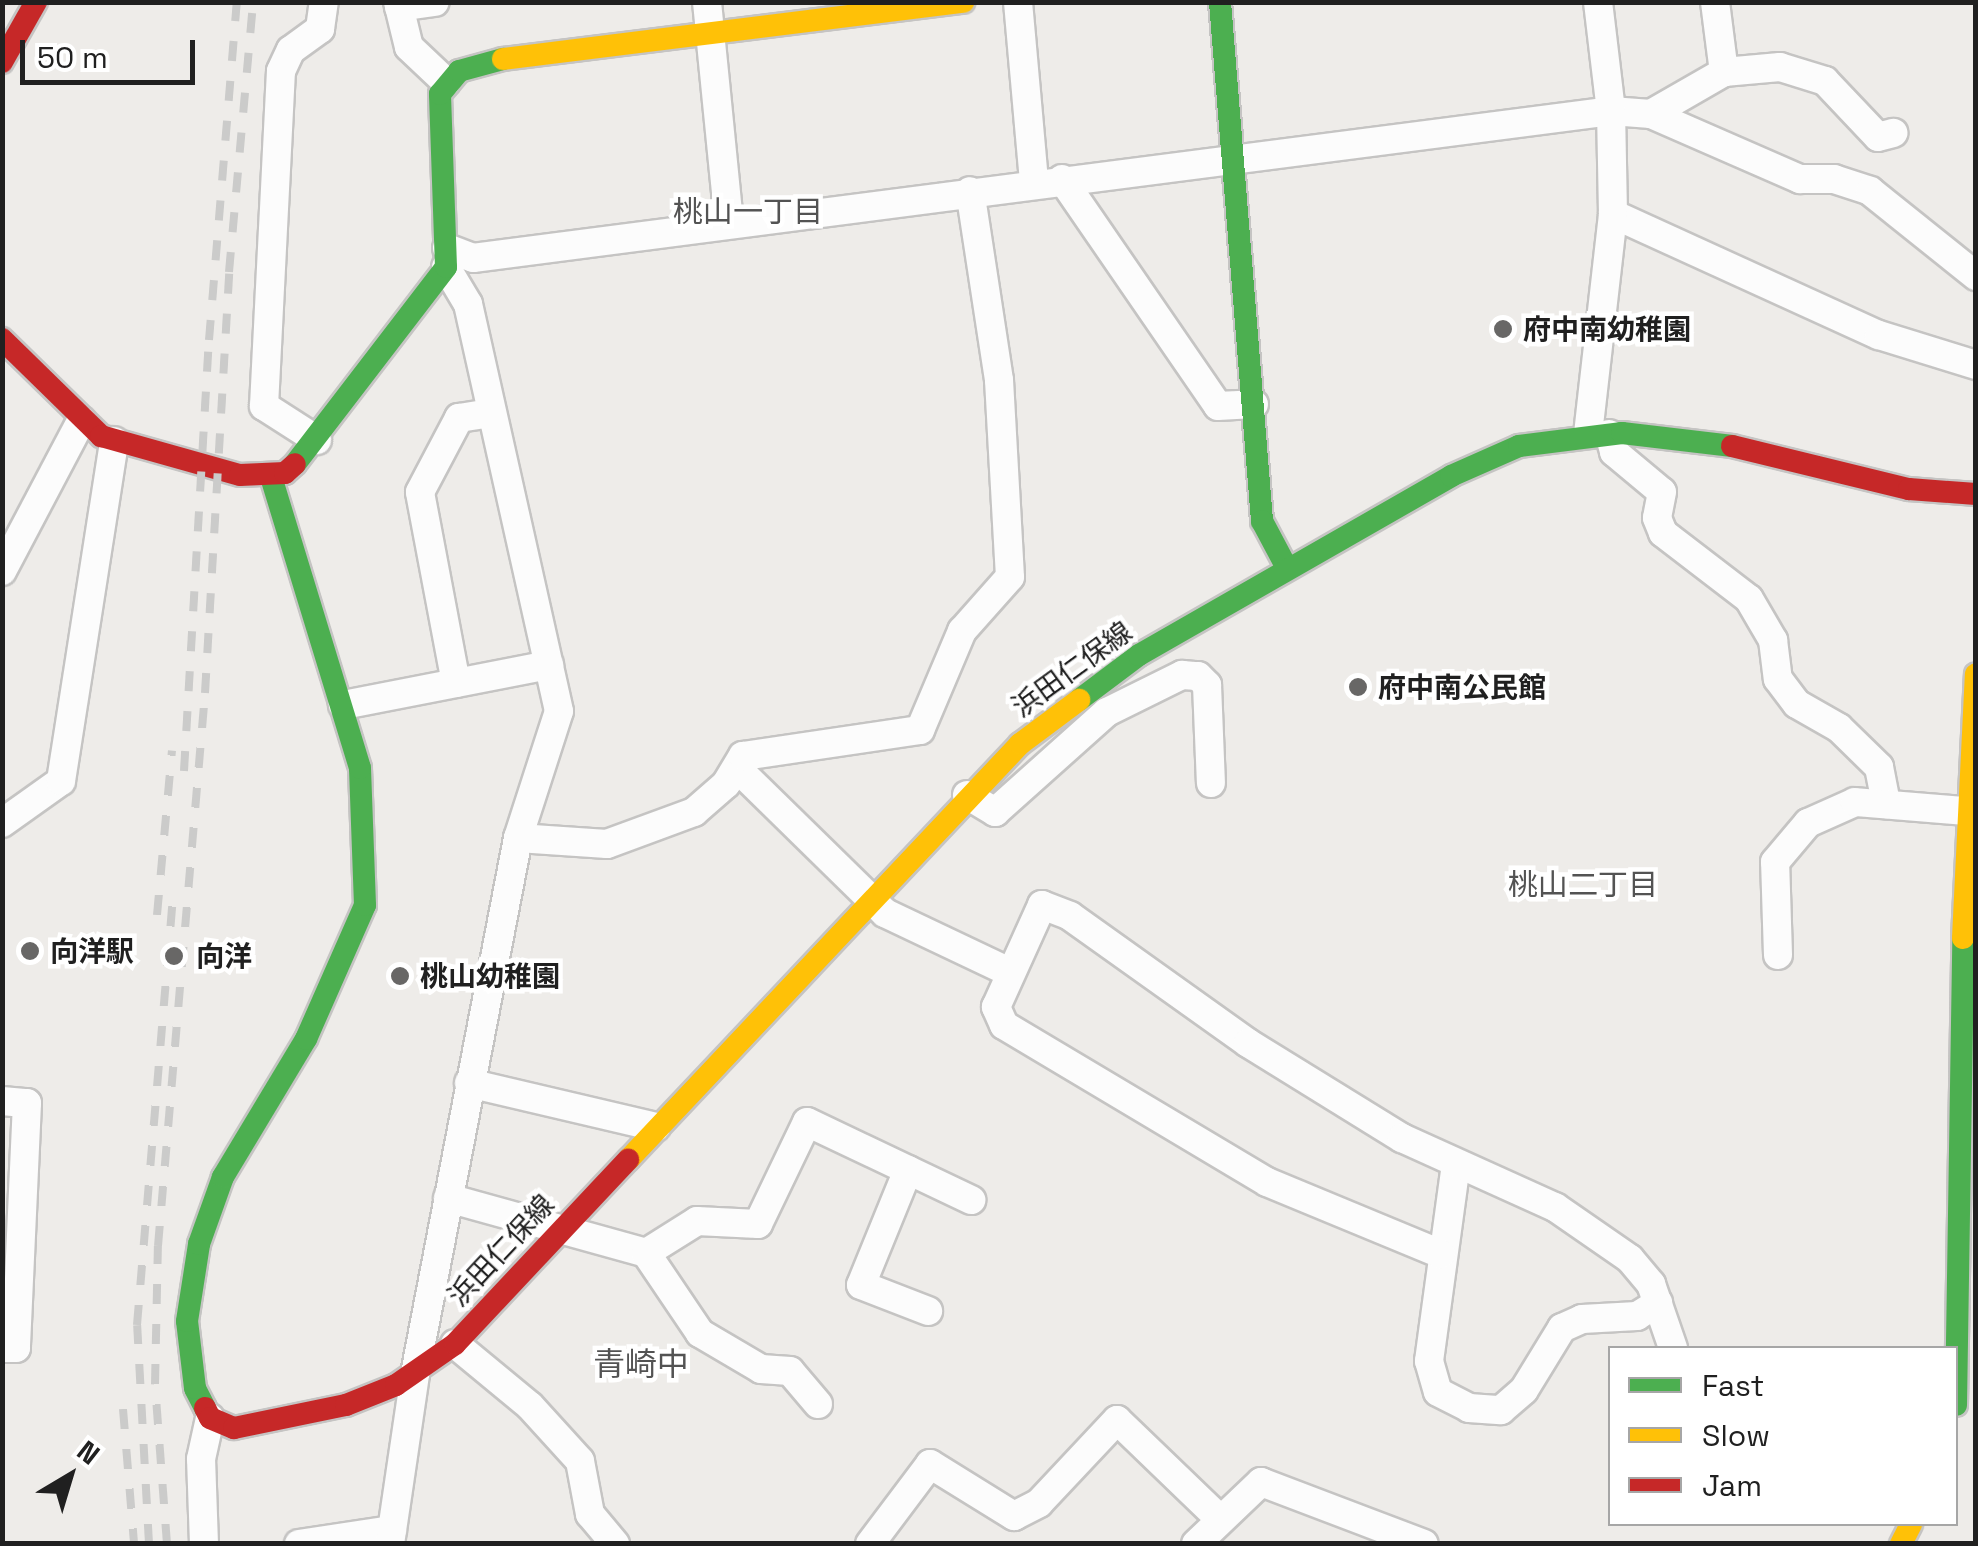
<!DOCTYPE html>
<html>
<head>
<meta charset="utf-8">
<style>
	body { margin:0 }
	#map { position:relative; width:1978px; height:1546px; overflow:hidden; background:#eeece9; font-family:"Space Grotesk","Noto Sans JP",sans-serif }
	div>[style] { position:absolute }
	.roads { filter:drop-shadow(2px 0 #c5c4c3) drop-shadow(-2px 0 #c5c4c3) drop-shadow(0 2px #c5c4c3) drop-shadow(0 -2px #c5c4c3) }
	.street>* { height:28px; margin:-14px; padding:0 14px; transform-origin:14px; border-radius:14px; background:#fcfcfc }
	.fast>* { height:22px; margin:-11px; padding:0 11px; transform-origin:11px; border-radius:11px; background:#4caf50 }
	.slow>* { height:22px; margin:-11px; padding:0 11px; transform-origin:11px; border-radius:11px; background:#ffc107 }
	.jam>* { height:22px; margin:-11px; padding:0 11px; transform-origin:11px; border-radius:11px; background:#c62828 }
	.rail>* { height:8px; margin-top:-4px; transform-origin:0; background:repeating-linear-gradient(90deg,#cbcbca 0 20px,transparent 0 40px) }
	.dots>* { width:28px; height:28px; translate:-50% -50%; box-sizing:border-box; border:5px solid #fff; border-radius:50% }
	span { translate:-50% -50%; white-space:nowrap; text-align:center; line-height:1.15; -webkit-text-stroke:9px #fff; paint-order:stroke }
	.poi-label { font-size:28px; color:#202020; font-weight:700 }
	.left { translate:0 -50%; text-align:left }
	.street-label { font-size:28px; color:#202020 }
	.neighbourhood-label { font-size:30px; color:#535353 }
	.quarter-label { font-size:32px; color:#535353 }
	.frame { position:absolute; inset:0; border:5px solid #202020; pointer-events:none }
	.legend { position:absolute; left:1608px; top:1346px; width:350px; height:180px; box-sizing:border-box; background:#fff; border:2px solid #a6a6a6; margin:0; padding:12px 18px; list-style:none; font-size:30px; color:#202020 }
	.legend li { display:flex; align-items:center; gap:20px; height:50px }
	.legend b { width:50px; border:2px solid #a6a6a6 }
	.north { position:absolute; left:20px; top:1426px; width:100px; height:100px; -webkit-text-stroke:8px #fff; paint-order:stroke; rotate:38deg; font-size:28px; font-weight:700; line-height:40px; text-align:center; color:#202020 }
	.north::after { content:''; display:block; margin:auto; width:35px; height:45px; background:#202020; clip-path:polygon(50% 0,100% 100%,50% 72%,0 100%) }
	.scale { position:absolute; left:20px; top:40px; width:175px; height:45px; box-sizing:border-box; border:5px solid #202020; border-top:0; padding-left:12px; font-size:30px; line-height:35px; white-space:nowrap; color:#202020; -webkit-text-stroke:8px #fff; paint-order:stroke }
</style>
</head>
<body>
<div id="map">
	<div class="roads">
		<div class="street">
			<div style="left:398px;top:2px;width:46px;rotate:76.3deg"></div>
			<div style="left:409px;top:47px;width:51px;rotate:43.4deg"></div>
			<div style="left:707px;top:2px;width:222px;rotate:84.3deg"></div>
			<div style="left:1018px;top:2px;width:181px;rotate:84.9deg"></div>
			<div style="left:1715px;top:2px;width:71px;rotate:82.7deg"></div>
			<div style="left:399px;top:7px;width:36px;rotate:-8deg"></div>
			<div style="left:1651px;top:114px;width:84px;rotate:-29.9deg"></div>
			<div style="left:1724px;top:72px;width:56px;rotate:-5.1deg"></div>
			<div style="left:1780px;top:67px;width:47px;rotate:17.3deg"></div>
			<div style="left:1825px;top:81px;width:77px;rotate:46.6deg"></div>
			<div style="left:1878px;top:137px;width:16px;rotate:-15deg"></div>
			<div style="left:1062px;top:179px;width:275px;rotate:55.5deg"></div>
			<div style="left:1218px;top:406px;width:36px;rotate:-3deg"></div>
			<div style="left:1613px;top:214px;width:292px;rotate:24.5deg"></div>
			<div style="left:1879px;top:335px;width:102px;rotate:17.2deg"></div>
			<div style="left:447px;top:248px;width:28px;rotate:21deg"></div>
			<div style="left:473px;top:258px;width:1147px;rotate:-7.36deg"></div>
			<div style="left:1611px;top:111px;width:40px;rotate:4.3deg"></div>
			<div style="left:1651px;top:114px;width:163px;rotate:23.6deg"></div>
			<div style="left:1800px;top:179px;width:34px"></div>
			<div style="left:1834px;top:179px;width:38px;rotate:18deg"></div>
			<div style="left:1870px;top:191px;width:136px;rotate:38.7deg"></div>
			<div style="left:1588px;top:434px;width:221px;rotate:-83.5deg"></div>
			<div style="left:1613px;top:214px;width:103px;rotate:-91.1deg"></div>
			<div style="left:1611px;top:111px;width:110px;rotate:-96.8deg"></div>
			<div style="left:1609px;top:434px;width:19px;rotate:74deg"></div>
			<div style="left:1614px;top:452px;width:62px;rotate:39.8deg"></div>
			<div style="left:1662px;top:492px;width:26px;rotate:101deg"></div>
			<div style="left:1657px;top:518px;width:16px;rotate:68deg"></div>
			<div style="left:1663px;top:533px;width:108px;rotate:37.5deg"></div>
			<div style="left:1749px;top:599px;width:48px;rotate:59.7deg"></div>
			<div style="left:1773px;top:640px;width:39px;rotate:83deg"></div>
			<div style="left:1778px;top:679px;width:31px;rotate:53deg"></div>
			<div style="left:1797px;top:704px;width:48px;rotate:29.7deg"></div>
			<div style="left:1839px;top:728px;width:56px;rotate:44.3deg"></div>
			<div style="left:1879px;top:767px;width:38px;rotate:79deg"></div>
			<div style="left:317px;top:440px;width:63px;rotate:-147.3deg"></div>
			<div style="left:264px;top:406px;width:335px;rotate:-87.1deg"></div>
			<div style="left:281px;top:71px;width:23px;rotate:-65deg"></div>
			<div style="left:291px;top:50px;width:36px;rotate:-36deg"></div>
			<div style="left:320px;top:29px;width:27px;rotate:-82deg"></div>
			<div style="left:2px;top:571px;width:170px;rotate:-62.2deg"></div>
			<div style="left:456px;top:683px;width:194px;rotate:-100.7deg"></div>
			<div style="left:420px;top:492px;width:84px;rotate:-62.2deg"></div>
			<div style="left:459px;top:418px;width:33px;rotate:-9deg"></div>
			<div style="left:343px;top:705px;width:210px;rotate:-11deg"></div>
			<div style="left:737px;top:768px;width:207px;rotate:44.4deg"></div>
			<div style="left:885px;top:913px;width:137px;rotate:25.4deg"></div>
			<div style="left:967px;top:795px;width:33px;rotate:31deg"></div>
			<div style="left:995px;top:812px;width:150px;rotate:-41.8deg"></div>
			<div style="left:1107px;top:712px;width:84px;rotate:-26.3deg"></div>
			<div style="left:1182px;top:675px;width:16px;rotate:4deg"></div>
			<div style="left:1198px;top:676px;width:13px;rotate:45deg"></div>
			<div style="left:1207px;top:685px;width:98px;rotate:87.7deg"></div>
			<div style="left:2px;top:823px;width:72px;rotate:-35.4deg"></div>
			<div style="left:61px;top:781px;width:344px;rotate:-81.1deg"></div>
			<div style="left:518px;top:838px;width:89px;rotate:3.9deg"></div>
			<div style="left:607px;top:844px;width:93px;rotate:-20.2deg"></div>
			<div style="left:694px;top:812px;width:43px;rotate:-41.2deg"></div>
			<div style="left:726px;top:784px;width:33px;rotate:-59deg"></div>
			<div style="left:743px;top:756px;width:179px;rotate:-8.4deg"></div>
			<div style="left:920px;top:730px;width:108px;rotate:-67deg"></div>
			<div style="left:962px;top:631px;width:72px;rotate:-48.4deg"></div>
			<div style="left:1010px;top:577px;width:197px;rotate:-93.2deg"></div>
			<div style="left:999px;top:380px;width:191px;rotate:-98.7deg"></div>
			<div style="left:1778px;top:955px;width:93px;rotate:-91.8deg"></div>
			<div style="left:1775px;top:862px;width:51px;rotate:-49.8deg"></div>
			<div style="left:1808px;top:823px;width:51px;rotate:-24.1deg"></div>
			<div style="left:1855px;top:802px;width:110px;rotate:4.7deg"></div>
			<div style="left:469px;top:1083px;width:192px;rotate:13.2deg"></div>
			<div style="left:2px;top:1101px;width:25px;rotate:5deg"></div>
			<div style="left:27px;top:1103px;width:245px;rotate:92.6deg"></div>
			<div style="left:16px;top:1348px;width:14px;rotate:180deg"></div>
			<div style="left:1456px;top:1164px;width:199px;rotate:97.8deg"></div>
			<div style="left:1429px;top:1361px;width:32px;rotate:74deg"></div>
			<div style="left:1438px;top:1392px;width:35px;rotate:27deg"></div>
			<div style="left:1469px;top:1408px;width:32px;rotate:4deg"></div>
			<div style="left:1501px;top:1410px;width:30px;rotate:-41deg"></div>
			<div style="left:1524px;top:1390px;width:73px;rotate:-58.5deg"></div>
			<div style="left:1562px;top:1328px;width:22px;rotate:-24deg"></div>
			<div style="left:1582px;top:1319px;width:55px;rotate:-3.1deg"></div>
			<div style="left:1637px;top:1316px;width:25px;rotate:-32deg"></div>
			<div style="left:908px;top:1170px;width:124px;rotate:112.2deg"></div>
			<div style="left:861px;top:1285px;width:72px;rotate:21.2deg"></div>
			<div style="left:448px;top:1198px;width:205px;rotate:15.5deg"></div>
			<div style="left:1441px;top:1254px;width:188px;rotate:-157.5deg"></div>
			<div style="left:1267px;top:1182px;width:306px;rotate:-149.2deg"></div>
			<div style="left:1004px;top:1025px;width:20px;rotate:-114deg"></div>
			<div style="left:996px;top:1007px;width:112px;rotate:-65.7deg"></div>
			<div style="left:1042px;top:905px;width:30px;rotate:21deg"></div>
			<div style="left:1070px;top:916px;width:219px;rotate:35.5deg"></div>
			<div style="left:1248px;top:1043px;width:181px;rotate:31.7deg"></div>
			<div style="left:1402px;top:1138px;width:168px;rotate:24.3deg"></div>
			<div style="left:1555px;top:1207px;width:91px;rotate:34.7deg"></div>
			<div style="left:1630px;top:1259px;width:33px;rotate:50deg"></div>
			<div style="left:1651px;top:1284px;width:68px;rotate:71deg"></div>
			<div style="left:455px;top:1344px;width:97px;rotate:39.6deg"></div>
			<div style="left:530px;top:1406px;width:74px;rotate:47.7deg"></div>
			<div style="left:580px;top:1461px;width:54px;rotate:79.3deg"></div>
			<div style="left:590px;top:1514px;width:39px;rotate:50deg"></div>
			<div style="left:818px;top:1404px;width:43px;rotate:-130.3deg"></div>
			<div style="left:790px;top:1371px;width:29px;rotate:-176deg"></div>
			<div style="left:761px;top:1369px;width:71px;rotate:-149.5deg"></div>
			<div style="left:700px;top:1333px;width:97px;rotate:-124deg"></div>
			<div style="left:646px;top:1253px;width:60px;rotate:-32.1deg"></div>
			<div style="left:697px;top:1221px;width:61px;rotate:2.8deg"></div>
			<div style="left:758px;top:1224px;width:113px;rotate:-64.3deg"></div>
			<div style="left:807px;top:1122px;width:182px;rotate:25.4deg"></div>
			<div style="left:204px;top:1544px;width:85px;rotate:-92deg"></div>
			<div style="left:201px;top:1459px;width:42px;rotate:-77.6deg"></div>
			<div style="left:299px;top:1544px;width:94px;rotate:-8.6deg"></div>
			<div style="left:390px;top:1544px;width:172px;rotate:-81.6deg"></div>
			<div style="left:415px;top:1374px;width:546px;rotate:-79.12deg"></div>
			<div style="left:518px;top:838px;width:133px;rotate:-72.1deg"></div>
			<div style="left:559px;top:711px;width:417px;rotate:-102.6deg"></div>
			<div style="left:468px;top:304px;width:43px;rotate:-120.7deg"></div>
			<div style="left:870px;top:1544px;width:100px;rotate:-53.1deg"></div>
			<div style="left:930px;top:1464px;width:99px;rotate:31.8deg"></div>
			<div style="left:1014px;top:1516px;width:28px;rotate:-27deg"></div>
			<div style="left:1039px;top:1503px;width:114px;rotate:-46.8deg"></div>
			<div style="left:1117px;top:1420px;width:144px;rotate:43.9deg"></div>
			<div style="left:1196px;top:1544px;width:90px;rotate:-43.6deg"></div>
			<div style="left:1261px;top:1482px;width:174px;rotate:20.8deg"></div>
		</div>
		<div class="fast">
			<div style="left:1220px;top:2px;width:521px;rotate:85.37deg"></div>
			<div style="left:1262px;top:521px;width:53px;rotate:62deg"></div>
			<div style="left:295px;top:464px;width:248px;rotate:-52.5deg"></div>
			<div style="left:446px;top:267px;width:173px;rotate:-92deg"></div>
			<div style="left:440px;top:94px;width:30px;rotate:-50deg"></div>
			<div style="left:459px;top:71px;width:46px;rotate:-15.3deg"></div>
			<div style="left:1079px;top:700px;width:75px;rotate:-36.9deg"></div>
			<div style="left:1139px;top:655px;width:360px;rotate:-29.8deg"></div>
			<div style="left:1451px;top:476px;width:74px;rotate:-23.8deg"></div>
			<div style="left:1519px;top:446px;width:104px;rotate:-7.2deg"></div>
			<div style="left:1622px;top:433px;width:111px;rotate:6.7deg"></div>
			<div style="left:1956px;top:1405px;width:467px;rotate:-89.1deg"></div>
			<div style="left:205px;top:1408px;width:22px;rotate:-117deg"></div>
			<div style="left:195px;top:1388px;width:67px;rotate:-96.8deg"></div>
			<div style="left:187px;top:1321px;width:78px;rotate:-81.1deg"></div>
			<div style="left:199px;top:1244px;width:71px;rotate:-70.3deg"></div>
			<div style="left:223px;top:1177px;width:161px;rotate:-59deg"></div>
			<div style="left:306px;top:1039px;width:146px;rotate:-66.2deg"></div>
			<div style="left:365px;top:905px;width:137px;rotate:-92.1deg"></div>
			<div style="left:360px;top:768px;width:305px;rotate:-107deg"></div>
		</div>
		<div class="slow">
			<div style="left:503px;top:59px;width:464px;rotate:-7.1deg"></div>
			<div style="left:1963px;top:938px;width:264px;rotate:-87.2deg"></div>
			<div style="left:628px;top:1160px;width:572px;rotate:-46.7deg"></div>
			<div style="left:1020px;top:744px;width:74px;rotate:-36.7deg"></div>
			<div style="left:1901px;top:1544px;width:22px;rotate:-63deg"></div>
		</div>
		<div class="jam">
			<div style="left:2px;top:62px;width:69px;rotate:-60.5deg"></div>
			<div style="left:2px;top:339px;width:139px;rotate:44.4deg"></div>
			<div style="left:101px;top:436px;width:144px;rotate:15.7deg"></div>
			<div style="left:240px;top:475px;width:45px;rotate:-2.5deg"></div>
			<div style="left:285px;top:473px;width:13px;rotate:-42deg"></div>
			<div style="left:1732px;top:446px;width:182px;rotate:13.7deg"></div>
			<div style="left:1909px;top:489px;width:67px;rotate:4.3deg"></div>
			<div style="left:205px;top:1408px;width:11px;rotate:63deg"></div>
			<div style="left:210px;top:1418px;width:26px;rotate:23deg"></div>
			<div style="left:234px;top:1428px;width:114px;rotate:-11.6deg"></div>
			<div style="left:346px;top:1405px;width:54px;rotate:-21.8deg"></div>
			<div style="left:396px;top:1385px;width:72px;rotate:-34.8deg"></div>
			<div style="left:455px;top:1344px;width:253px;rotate:-46.8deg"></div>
		</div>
	</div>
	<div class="rail">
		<div style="left:184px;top:771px;width:432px;rotate:-86.7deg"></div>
		<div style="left:209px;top:340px;width:339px;rotate:-85.3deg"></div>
		<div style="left:157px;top:915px;width:165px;rotate:-84.8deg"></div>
		<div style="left:123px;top:1409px;width:135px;rotate:85.3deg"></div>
		<div style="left:149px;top:1544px;width:219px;rotate:-93.1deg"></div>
		<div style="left:137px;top:1325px;width:431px;rotate:-85.2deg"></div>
		<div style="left:167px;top:1544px;width:160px;rotate:-94.3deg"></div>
		<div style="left:155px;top:1384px;width:138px;rotate:-88.8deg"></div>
		<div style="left:158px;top:1246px;width:555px;rotate:-85.14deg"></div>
		<div style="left:205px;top:693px;width:422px;rotate:-86.7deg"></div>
		<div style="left:229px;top:272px;width:271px;rotate:-84.9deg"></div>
	</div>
	<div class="dots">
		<div style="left:1503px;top:329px;background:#686766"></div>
		<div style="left:1358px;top:687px;background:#686766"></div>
		<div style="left:30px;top:951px;background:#686766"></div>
		<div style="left:174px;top:956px;background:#686766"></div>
		<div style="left:400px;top:976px;background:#686766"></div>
	</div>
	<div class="poi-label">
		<span class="left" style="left:1523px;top:329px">府中南幼稚園</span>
		<span class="left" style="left:1378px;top:687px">府中南公民館</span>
		<span class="left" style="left:50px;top:951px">向洋駅</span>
		<span class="left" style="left:196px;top:956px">向洋</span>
		<span class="left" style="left:420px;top:976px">桃山幼稚園</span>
	</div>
	<div class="street-label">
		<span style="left:1072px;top:669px;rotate:-36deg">浜田仁保線</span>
		<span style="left:501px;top:1250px;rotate:-47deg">浜田仁保線</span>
	</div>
	<div class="neighbourhood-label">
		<span style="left:748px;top:212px">桃山一丁目</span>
		<span style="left:1583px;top:885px">桃山二丁目</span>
	</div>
	<div class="quarter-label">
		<span style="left:641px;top:1364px">青崎中</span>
	</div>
	<div class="frame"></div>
	<ul class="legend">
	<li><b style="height:12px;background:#4caf50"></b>Fast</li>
	<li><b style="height:12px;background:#ffc107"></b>Slow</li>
	<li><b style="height:12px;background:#c62828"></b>Jam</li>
	</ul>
	<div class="north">N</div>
	<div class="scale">50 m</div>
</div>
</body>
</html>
